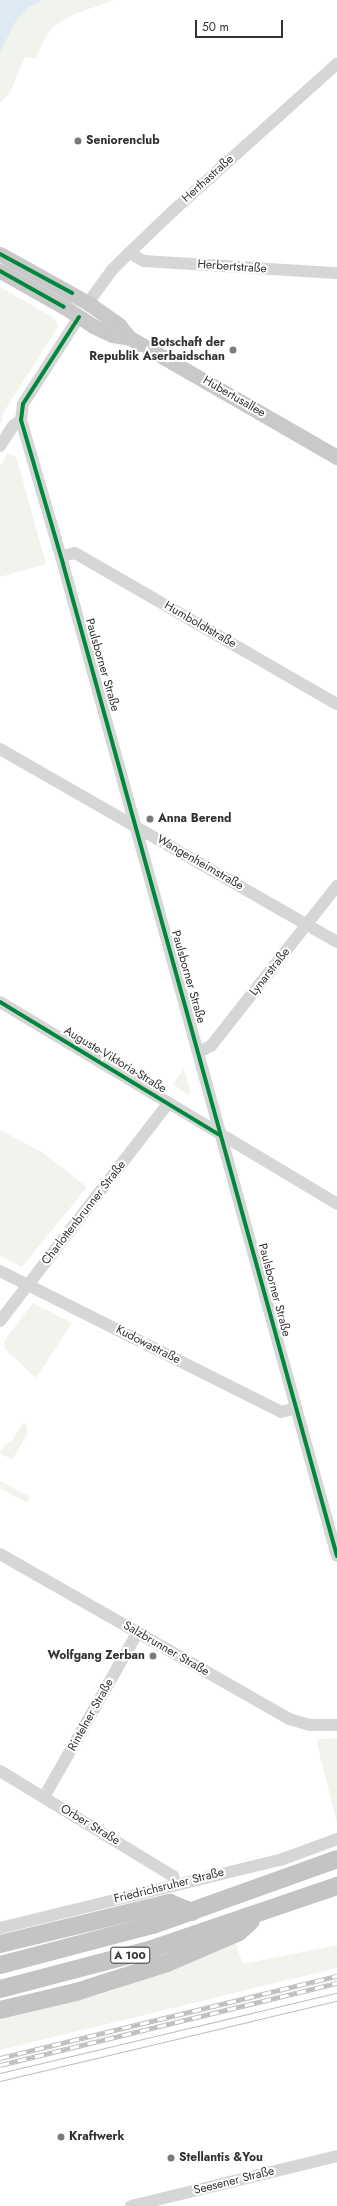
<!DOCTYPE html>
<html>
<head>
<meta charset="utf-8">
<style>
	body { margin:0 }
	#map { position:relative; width:337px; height:2206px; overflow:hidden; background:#fff; font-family:Jost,sans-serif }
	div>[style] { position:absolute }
	.green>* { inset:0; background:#f1f4ed }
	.water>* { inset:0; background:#dee9f2 }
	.minor>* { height:12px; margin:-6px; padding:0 6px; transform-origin:6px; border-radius:6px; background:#d6d6d6 }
	.major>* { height:15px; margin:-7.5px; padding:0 7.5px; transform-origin:7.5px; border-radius:7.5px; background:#c9c9c9 }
	.highway>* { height:18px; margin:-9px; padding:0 9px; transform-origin:9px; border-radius:9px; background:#c4c4c4 }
	.tram>* { height:1px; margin:-0.5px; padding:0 0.5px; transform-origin:0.5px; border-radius:0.5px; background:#bebebe }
	.rail>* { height:4.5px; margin-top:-2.25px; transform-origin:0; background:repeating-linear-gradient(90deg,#fff 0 9px,#bebebe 0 18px); box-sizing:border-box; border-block:1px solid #bebebe }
	.cycleway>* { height:4px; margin:-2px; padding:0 2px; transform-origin:2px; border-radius:2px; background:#00873e }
	.dots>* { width:11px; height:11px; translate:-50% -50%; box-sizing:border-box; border:2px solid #fff; border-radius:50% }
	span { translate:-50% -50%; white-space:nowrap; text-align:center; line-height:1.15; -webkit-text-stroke:4px #fff; paint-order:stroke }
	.shield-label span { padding:1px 3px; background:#fff; border:1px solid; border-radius:3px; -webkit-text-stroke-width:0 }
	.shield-label { font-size:11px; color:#323232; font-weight:700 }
	.poi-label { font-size:12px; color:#323232; font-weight:700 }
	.left { translate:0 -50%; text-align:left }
	.right { translate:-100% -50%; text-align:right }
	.street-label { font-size:12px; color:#323232 }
	.scale { position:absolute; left:195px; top:20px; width:88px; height:18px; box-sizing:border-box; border:2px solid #323232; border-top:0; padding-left:5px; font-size:12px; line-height:14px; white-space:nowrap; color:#323232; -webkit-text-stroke:3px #fff; paint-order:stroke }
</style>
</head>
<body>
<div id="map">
	<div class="green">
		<div style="clip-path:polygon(42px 0,114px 0,72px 15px,53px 27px,46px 36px,35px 59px,25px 57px,10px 92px,0 103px,0 52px,5px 38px,16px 21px,28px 8px)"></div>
		<div style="clip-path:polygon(0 287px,56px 319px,58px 327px,3px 413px,0 427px)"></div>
		<div style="clip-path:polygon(7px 454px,16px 456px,46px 564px,0 577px,0 466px)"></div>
		<div style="clip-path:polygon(184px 1069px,191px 1091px,188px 1095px,173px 1084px)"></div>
		<div style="clip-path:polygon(0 1130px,42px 1152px,87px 1187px,22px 1267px,0 1256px)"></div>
		<div style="clip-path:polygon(33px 1303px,72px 1323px,36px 1378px,5px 1349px,4px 1341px)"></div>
		<div style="clip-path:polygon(24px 1422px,26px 1424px,28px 1433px,12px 1460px,0 1453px,5px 1444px,11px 1442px)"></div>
		<div style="clip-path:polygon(0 1481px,30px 1497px,27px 1503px,0 1488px)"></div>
		<div style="clip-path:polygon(337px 1738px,337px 1823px,317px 1744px,319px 1739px)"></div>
		<div style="clip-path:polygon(235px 1943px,243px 1964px,337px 1945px,337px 1968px,0 2050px,0 2020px,106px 1993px)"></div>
	</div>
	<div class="water">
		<div style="clip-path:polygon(0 0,42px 0,28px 8px,16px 21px,0 52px)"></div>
	</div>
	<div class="minor">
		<div style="left:129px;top:253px;width:17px;rotate:28deg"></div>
		<div style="left:144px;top:261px;width:193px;rotate:3.6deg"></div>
		<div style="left:88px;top:303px;width:41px;rotate:-54deg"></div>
		<div style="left:112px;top:270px;width:24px;rotate:-45deg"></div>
		<div style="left:129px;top:253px;width:62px;rotate:-43.7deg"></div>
		<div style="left:174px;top:210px;width:219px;rotate:-41.9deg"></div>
		<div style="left:79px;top:317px;width:103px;rotate:122.8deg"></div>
		<div style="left:23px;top:404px;width:16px;rotate:97deg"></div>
		<div style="left:21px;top:420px;width:150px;rotate:73.7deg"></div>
		<div style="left:63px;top:564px;width:1029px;rotate:74.56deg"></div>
		<div style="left:0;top:446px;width:24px;rotate:-57deg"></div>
		<div style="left:13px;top:426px;width:10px;rotate:-37deg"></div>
		<div style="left:61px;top:556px;width:14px;rotate:-12deg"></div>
		<div style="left:75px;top:553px;width:302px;rotate:30deg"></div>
		<div style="left:0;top:749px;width:388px;rotate:29.8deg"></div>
		<div style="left:0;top:1002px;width:393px;rotate:30.9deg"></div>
		<div style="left:199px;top:1052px;width:13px;rotate:-27deg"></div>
		<div style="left:211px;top:1046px;width:204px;rotate:-51.8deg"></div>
		<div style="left:0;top:1271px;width:314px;rotate:26.6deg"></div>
		<div style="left:281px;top:1412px;width:16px;rotate:-15deg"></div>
		<div style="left:0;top:1321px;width:274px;rotate:-52.3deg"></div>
		<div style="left:0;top:1554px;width:333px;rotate:29.7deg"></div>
		<div style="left:289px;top:1719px;width:22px;rotate:16deg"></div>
		<div style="left:310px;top:1725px;width:27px"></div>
		<div style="left:0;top:1771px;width:202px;rotate:31.3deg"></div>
		<div style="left:173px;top:1876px;width:8px;rotate:76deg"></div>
		<div style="left:44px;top:1797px;width:189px;rotate:-60.4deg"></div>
		<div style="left:0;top:1928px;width:291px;rotate:-13.7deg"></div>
		<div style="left:283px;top:1859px;width:58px;rotate:-20.3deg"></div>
		<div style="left:131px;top:2206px;width:212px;rotate:-13.6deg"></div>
	</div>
	<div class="major">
		<div style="left:0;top:254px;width:101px;rotate:29.1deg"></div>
		<div style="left:88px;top:303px;width:38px;rotate:35deg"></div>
		<div style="left:119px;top:325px;width:17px;rotate:50deg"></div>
		<div style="left:0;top:271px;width:73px;rotate:29.4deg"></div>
		<div style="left:64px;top:307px;width:35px;rotate:33deg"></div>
		<div style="left:93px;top:326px;width:21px;rotate:25deg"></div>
		<div style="left:112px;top:335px;width:18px;rotate:9deg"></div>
		<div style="left:130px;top:338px;width:239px;rotate:29.9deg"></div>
	</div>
	<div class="highway">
		<div style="left:0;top:1944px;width:175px;rotate:-13.6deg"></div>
		<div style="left:170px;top:1903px;width:24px;rotate:22deg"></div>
		<div style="left:0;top:1965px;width:158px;rotate:-14.7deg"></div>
		<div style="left:153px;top:1925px;width:195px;rotate:-19.7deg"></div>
		<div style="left:0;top:1989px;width:154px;rotate:-14.7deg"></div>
		<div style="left:149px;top:1950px;width:199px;rotate:-18.8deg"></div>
		<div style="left:0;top:2010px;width:78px;rotate:-13.3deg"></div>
		<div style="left:76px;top:1992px;width:96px;rotate:-17.7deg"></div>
		<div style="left:167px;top:1963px;width:78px;rotate:-23.3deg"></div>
		<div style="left:239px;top:1932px;width:16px;rotate:-43deg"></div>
	</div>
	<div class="tram">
		<div style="left:0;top:2073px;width:346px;rotate:-13.4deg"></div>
		<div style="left:0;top:2081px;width:346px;rotate:-13.4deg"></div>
	</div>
	<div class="rail">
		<div style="left:0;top:2058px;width:347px;rotate:-13.7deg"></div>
		<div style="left:0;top:2065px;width:347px;rotate:-13.7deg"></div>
	</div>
	<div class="cycleway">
		<div style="left:0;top:254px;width:82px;rotate:28.4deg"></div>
		<div style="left:0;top:271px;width:73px;rotate:29.4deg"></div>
		<div style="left:79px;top:317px;width:103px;rotate:122.8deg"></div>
		<div style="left:23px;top:404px;width:16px;rotate:97deg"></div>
		<div style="left:21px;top:420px;width:150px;rotate:73.7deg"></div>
		<div style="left:63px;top:564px;width:1029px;rotate:74.56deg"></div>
		<div style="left:0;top:1002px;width:257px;rotate:31.2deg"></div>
	</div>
	<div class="dots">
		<div style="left:78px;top:141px;background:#7a7a7a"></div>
		<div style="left:233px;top:350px;background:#7a7a7a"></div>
		<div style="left:150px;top:819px;background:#7a7a7a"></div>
		<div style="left:153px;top:1656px;background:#7a7a7a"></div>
		<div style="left:61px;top:2137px;background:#7a7a7a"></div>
		<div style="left:171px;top:2158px;background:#7a7a7a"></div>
	</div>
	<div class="shield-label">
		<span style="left:130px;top:1955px">A 100</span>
	</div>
	<div class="poi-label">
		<span class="left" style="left:86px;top:141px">Seniorenclub</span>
		<span class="right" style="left:225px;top:350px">Botschaft der<br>Republik Aserbaidschan</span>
		<span class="left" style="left:158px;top:819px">Anna Berend</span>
		<span class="right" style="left:145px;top:1656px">Wolfgang Zerban</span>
		<span class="left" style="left:69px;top:2137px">Kraftwerk</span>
		<span class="left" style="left:179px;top:2158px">Stellantis &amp;You</span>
	</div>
	<div class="street-label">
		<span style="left:208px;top:179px;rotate:-42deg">Herthastraße</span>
		<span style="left:232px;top:267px;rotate:4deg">Herbertstraße</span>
		<span style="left:234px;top:397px;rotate:30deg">Hubertusallee</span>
		<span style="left:200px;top:625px;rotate:30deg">Humboldtstraße</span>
		<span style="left:102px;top:665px;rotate:74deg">Paulsborner Straße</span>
		<span style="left:200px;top:863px;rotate:30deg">Wangenheimstraße</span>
		<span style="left:270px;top:972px;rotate:-52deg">Lynarstraße</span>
		<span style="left:188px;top:977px;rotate:74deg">Paulsborner Straße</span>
		<span style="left:115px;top:1060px;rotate:31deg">Auguste-Viktoria-Straße</span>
		<span style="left:84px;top:1213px;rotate:-52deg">Charlottenbrunner Straße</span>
		<span style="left:274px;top:1290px;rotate:75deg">Paulsborner Straße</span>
		<span style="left:148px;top:1345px;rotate:27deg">Kudowastraße</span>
		<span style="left:166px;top:1649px;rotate:30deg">Salzbrunner Straße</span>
		<span style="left:91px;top:1715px;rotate:-61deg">Rintelner Straße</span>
		<span style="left:90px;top:1825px;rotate:31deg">Orber Straße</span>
		<span style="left:169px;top:1886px;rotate:-14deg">Friedrichsruher Straße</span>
		<span style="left:234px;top:2181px;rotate:-14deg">Seesener Straße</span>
	</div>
	<div class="scale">50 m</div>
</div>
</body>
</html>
